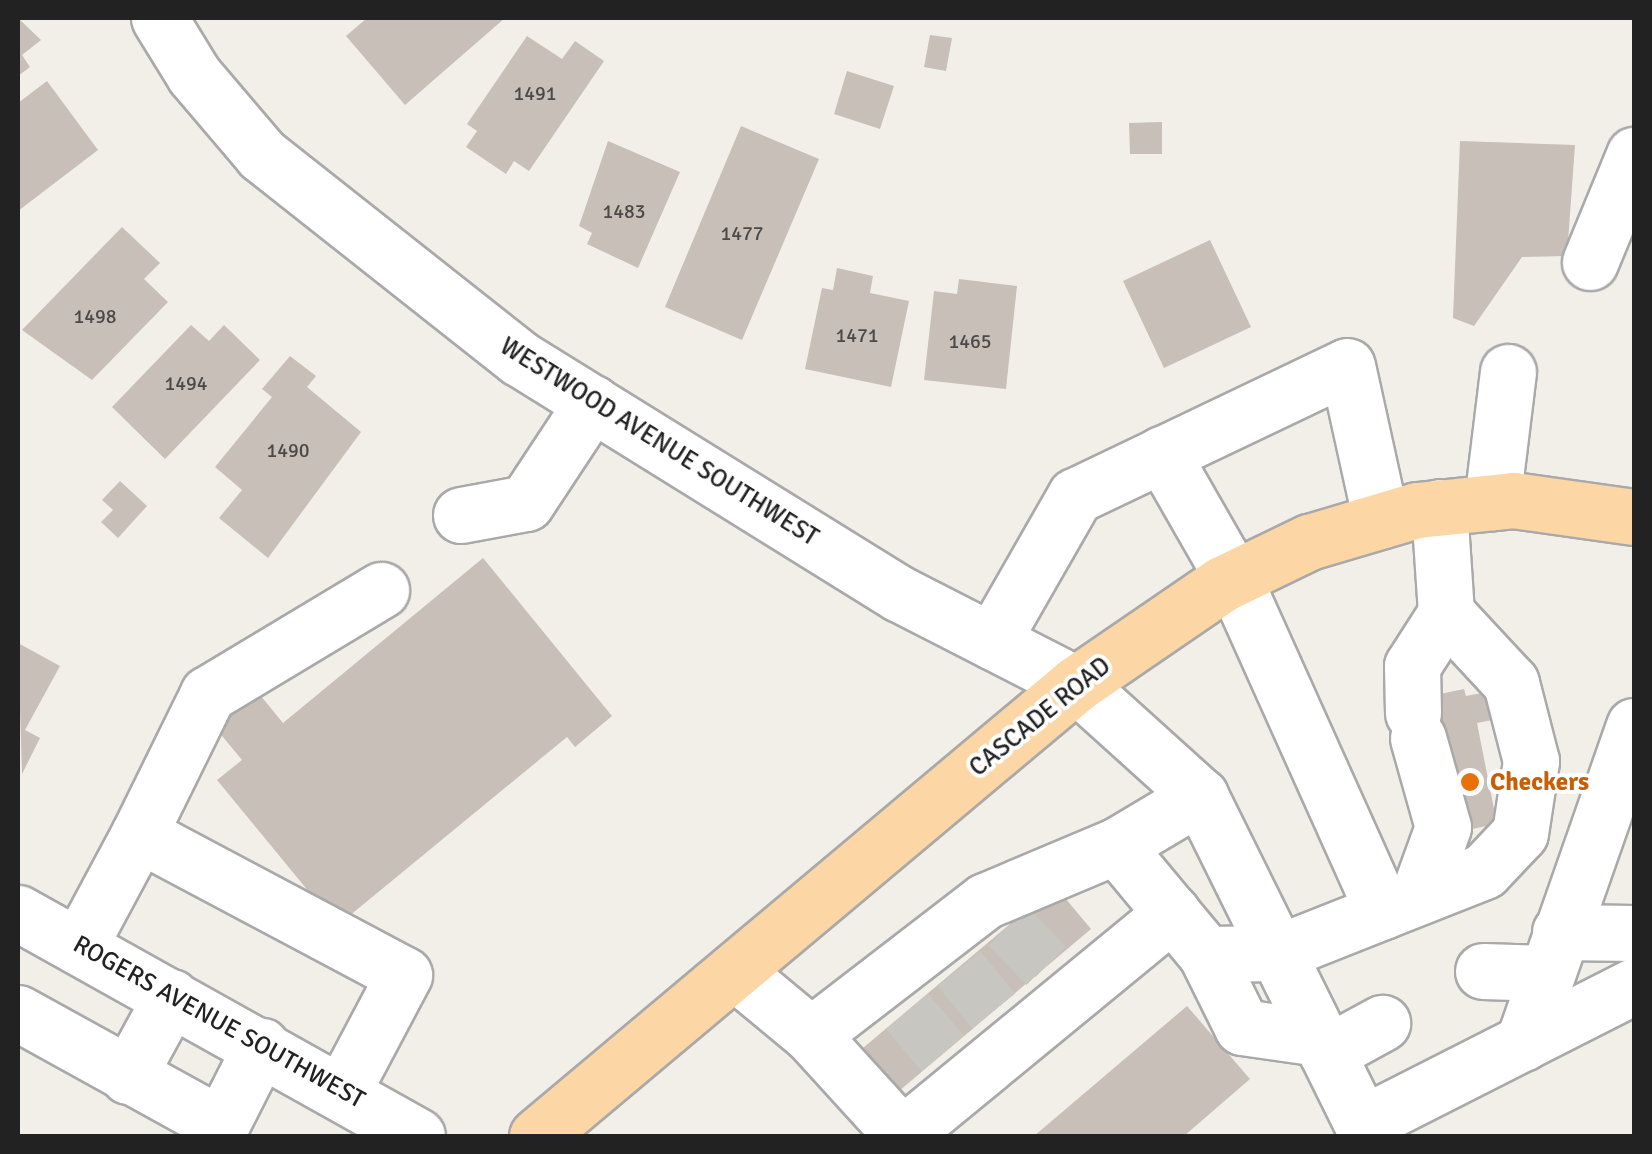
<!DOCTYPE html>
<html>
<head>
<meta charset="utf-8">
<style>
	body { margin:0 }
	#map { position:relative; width:1652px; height:1154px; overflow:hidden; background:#f2efe9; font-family:Signika,sans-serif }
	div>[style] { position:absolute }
	.building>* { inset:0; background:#c7bfb8 }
	.minor-tunnel>* { height:55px; margin-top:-27.5px; transform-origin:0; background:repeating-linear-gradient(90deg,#c8c6c1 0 55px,transparent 0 83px) }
	.roads { filter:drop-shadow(2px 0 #a9a9a9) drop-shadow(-2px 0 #a9a9a9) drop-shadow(0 2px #a9a9a9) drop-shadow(0 -2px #a9a9a9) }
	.minor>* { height:55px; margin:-27.5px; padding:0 27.5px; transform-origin:27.5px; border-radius:27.5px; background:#fff }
	.major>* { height:55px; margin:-27.5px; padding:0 27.5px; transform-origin:27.5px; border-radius:27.5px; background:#fcd6a4 }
	.dots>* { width:28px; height:28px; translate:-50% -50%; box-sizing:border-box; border:5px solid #fff; border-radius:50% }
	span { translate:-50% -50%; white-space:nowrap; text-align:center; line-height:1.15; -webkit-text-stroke:8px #fff; paint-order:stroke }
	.number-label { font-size:20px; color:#4b4948 }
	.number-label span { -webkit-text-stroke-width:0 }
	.street-label { font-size:25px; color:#222 }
	.food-label { font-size:25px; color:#c56008; font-weight:700 }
	.left { translate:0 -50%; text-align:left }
	.frame { position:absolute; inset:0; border:20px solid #222; pointer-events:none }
</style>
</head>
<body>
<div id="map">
	<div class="building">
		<div style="clip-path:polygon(18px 18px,41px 40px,22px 55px,30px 67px,18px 76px)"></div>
		<div style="clip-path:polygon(367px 18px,505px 18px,405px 105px,346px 36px)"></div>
		<div style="clip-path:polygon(930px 35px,952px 38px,946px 71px,924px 67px)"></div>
		<div style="clip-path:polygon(527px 36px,562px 59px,575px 41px,604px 61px,529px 171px,514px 161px,506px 174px,466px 147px,477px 131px,467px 124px)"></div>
		<div style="clip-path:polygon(847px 71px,894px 86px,880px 129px,834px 114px)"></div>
		<div style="clip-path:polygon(47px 81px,98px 150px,18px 211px,18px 103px)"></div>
		<div style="clip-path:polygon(1162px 122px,1162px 154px,1130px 154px,1129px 123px)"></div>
		<div style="clip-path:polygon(741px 126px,819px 159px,742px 340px,665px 307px)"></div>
		<div style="clip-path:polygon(608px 141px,680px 172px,638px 268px,587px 244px,592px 233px,579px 226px)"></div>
		<div style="clip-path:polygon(1460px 141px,1575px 145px,1567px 256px,1522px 257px,1474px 326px,1453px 318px)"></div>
		<div style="clip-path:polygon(122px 227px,160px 263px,144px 279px,168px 302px,92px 380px,22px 330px)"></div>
		<div style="clip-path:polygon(1210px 240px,1251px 327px,1164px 368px,1123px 281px)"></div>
		<div style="clip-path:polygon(837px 268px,873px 276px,870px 293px,909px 301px,891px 387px,805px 369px,822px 288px,833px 290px)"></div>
		<div style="clip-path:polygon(959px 279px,1017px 286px,1006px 389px,924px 380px,934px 291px,957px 294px)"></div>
		<div style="clip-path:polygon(191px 325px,209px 341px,224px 325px,260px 360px,165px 459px,112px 407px)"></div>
		<div style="clip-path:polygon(290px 356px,316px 376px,307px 387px,361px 432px,268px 558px,219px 518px,242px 490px,215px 467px,272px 397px,262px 389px)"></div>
		<div style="clip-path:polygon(120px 481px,147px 506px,118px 538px,101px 522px,113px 510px,102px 500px)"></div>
		<div style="clip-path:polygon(483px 558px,612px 716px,575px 747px,567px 737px,337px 926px,217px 780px,242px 760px,213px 725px,256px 690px,283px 723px)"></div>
		<div style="clip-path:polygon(18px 643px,60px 666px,25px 730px,40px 738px,22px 774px)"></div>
		<div style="clip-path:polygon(1464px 689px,1466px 696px,1502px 689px,1508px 717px,1477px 723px,1497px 824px,1462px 831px,1430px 696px)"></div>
		<div style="clip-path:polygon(1055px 886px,1091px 929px,899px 1091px,863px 1048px)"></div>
		<div style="clip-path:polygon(1187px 1006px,1250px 1079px,1184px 1136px,1034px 1136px)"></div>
	</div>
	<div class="minor-tunnel">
		<div style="left:1008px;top:926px;width:56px;rotate:45.7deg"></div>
		<div style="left:959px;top:968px;width:55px;rotate:50.9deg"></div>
		<div style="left:907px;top:1011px;width:55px;rotate:49.4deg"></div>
	</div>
	<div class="roads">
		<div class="minor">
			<div style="left:159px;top:18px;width:67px;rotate:58.4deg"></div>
			<div style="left:194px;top:75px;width:105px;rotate:49.6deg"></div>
			<div style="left:262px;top:155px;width:328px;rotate:38.3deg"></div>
			<div style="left:519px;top:358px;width:448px;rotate:31.8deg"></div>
			<div style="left:900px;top:594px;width:198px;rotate:27.1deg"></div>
			<div style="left:1076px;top:684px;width:167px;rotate:42.1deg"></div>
			<div style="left:1200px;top:796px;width:379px;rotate:63.7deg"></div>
			<div style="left:1590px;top:262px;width:116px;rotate:-67.6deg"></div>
			<div style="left:1492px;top:502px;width:131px;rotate:-83deg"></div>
			<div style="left:461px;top:515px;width:66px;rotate:-10.5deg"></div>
			<div style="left:526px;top:503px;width:120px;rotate:-56.6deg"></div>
			<div style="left:992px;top:641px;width:167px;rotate:-60.2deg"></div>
			<div style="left:1075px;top:496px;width:301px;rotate:-25.5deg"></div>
			<div style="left:1347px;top:366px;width:158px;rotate:77.6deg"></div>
			<div style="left:1413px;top:713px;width:47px;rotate:-91.2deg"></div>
			<div style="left:1412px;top:666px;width:63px;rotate:-57.3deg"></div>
			<div style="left:1446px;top:613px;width:106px;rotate:-93.8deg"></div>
			<div style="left:1418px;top:738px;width:92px;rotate:74.3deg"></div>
			<div style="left:1443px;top:827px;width:73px;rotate:109.9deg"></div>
			<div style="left:139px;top:834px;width:156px;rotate:-63.8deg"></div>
			<div style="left:208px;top:694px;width:202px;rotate:-31deg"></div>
			<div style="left:1116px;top:846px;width:141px;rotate:50.2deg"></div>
			<div style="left:1206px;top:954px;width:71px;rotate:-0.8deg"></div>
			<div style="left:1277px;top:953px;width:114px;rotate:-21.6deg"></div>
			<div style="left:1383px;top:911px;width:365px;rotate:-114.2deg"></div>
			<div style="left:1233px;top:578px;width:143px;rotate:-119.8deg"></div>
			<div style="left:1383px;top:911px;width:109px;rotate:-21.6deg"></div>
			<div style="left:1484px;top:871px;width:52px;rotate:-46.5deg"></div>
			<div style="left:1520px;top:833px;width:73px;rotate:-81.3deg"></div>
			<div style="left:1531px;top:761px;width:81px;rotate:-104.4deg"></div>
			<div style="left:1511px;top:683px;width:96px;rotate:-132.9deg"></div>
			<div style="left:18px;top:913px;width:457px;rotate:29.2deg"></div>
			<div style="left:1560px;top:932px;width:74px;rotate:0.8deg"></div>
			<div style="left:79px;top:946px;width:127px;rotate:-61.8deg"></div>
			<div style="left:139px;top:834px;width:300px;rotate:28deg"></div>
			<div style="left:404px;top:975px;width:130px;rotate:117.9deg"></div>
			<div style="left:1206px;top:954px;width:81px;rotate:63.7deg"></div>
			<div style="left:1242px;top:1027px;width:78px;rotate:8.1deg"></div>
			<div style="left:734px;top:971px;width:100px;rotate:39.7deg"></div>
			<div style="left:811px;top:1035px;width:220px;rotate:-37.6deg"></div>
			<div style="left:985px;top:901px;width:142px;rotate:-22.8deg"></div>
			<div style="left:1116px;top:846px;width:98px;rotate:-30.8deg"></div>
			<div style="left:1483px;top:971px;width:63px;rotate:1.8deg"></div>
			<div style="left:18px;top:1013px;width:232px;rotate:28.9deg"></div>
			<div style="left:221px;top:1125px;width:89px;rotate:-63.1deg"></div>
			<div style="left:811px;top:1035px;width:135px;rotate:47.7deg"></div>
			<div style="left:902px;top:1135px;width:350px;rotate:-39.4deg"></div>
			<div style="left:1523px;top:1043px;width:336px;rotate:-70.7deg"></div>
			<div style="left:1327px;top:1053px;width:63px;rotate:-28.6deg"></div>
			<div style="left:128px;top:1076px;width:90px;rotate:-61.4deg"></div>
			<div style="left:1362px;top:1124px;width:305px;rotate:-26.9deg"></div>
		</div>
		<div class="major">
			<div style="left:537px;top:1136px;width:703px;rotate:-39.98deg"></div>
			<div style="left:1076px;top:684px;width:177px;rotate:-34.4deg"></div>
			<div style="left:1222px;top:584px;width:97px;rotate:-25.8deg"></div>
			<div style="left:1309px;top:542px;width:113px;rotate:-16.5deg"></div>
			<div style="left:1417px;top:510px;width:97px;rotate:-5.9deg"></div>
			<div style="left:1513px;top:500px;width:122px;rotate:8deg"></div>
		</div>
	</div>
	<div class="dots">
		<div style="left:1470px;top:782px;background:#e8710a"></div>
	</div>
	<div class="number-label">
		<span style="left:535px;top:93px">1491</span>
		<span style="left:624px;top:211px">1483</span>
		<span style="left:742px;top:233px">1477</span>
		<span style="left:95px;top:316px">1498</span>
		<span style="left:857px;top:335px">1471</span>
		<span style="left:970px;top:341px">1465</span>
		<span style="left:186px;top:383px">1494</span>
		<span style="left:288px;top:450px">1490</span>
	</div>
	<div class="street-label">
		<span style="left:659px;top:442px;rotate:32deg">WESTWOOD AVENUE SOUTHWEST</span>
		<span style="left:1040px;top:717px;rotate:-39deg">CASCADE ROAD</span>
		<span style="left:219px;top:1022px;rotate:29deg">ROGERS AVENUE SOUTHWEST</span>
	</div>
	<div class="food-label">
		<span class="left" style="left:1490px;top:782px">Checkers</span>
	</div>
	<div class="frame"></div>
</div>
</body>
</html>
